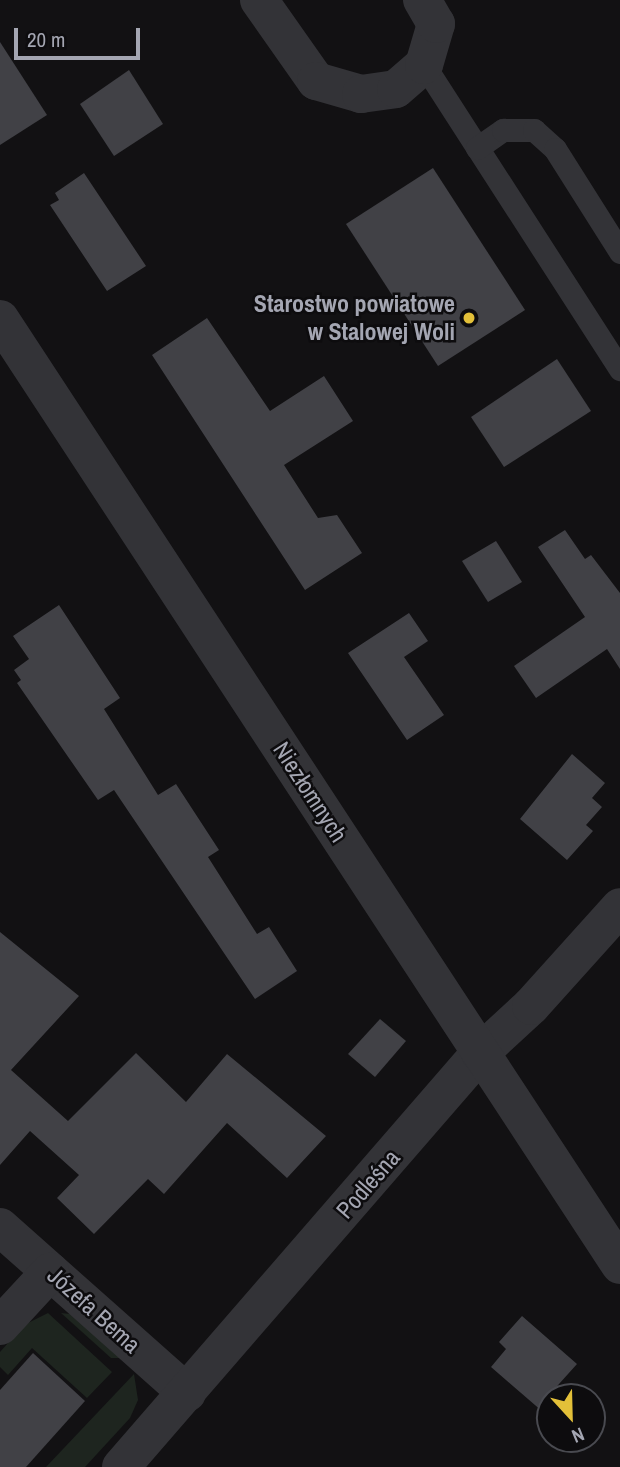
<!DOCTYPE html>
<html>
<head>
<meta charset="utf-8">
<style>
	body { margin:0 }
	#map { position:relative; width:620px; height:1467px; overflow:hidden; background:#121113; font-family:"Archivo Narrow",sans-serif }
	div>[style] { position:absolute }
	.green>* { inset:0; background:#1e251f }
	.building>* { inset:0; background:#414146 }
	.service>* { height:23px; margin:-11.5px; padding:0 11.5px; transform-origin:11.5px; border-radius:11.5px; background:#333337 }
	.minor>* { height:38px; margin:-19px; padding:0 19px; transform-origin:19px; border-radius:19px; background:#333337 }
	.tertiary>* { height:38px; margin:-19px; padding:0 19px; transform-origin:19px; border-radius:19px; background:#333337 }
	.dots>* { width:19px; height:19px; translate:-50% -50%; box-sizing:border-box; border:4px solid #0d0c0e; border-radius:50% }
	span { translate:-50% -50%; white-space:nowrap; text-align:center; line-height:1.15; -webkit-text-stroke:5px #0d0c0e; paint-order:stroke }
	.poi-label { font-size:24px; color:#a4a6b2; font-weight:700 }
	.right { translate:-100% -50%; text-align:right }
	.street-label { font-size:24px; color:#a4a6b2 }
	.north { position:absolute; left:536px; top:1383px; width:70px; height:70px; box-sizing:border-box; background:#0d0c0e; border:2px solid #494a50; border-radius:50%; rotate:158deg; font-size:19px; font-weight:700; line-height:28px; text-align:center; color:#a4a6b2 }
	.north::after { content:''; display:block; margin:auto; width:24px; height:32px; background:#e3c039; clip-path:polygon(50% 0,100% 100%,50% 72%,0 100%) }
	.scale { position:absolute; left:14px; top:28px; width:126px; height:32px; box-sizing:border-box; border:4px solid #a4a6b2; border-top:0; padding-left:9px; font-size:21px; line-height:24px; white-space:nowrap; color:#a4a6b2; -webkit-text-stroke:5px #0d0c0e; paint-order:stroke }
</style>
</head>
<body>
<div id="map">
	<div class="green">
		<div style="clip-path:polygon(48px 1313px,112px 1372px,87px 1398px,32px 1348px,8px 1375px,0 1367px,0 1352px,24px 1325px)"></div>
		<div style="clip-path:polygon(61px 1313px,70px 1314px,123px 1358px,111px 1358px)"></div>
		<div style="clip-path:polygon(134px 1374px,138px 1400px,130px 1418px,85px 1467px,46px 1467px)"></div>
	</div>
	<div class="building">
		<div style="clip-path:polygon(0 42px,47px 115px,0 145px)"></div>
		<div style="clip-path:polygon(129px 70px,163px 124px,114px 156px,80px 104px)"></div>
		<div style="clip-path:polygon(433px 168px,525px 310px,438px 366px,346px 224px)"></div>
		<div style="clip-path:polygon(84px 173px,146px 266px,107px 291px,50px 205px,59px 200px,55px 193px)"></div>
		<div style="clip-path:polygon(207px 318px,270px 411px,324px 376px,353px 421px,284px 465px,318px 518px,337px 515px,362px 553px,305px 590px,152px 355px)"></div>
		<div style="clip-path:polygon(557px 359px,591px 411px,504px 467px,471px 417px)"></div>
		<div style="clip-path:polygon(565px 530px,585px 559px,591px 555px,620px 593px,620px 669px,607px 649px,536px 698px,514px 666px,585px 617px,538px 547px)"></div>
		<div style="clip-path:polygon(496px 541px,522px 582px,488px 602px,462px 561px)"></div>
		<div style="clip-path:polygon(59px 605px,120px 698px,104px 709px,158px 795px,176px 784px,219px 850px,208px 857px,257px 934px,269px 927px,297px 971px,255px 999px,114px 790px,98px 800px,17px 683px,21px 680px,14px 670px,29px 659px,13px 636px)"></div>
		<div style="clip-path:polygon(409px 613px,428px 641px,404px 657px,444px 715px,407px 740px,348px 653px)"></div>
		<div style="clip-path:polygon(572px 754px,605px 783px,592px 798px,602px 807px,586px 825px,593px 831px,567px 860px,520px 819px)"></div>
		<div style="clip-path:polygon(0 932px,79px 996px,11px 1070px,68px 1121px,136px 1053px,186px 1102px,227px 1054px,326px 1136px,287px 1178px,227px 1123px,164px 1194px,148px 1179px,94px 1234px,57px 1198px,79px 1175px,30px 1131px,0 1165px)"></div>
		<div style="clip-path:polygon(380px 1019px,406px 1041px,375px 1077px,348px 1054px)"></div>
		<div style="clip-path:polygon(522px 1316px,577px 1364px,550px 1394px,550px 1418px,491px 1367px,506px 1349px,499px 1342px)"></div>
		<div style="clip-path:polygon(33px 1353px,85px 1401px,26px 1467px,0 1467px,0 1390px)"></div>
	</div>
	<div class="service">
		<div style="left:424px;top:65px;width:362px;rotate:57.2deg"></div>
		<div style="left:477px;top:148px;width:32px;rotate:-35deg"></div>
		<div style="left:503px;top:130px;width:31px"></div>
		<div style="left:534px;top:130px;width:28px;rotate:42deg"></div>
		<div style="left:555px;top:149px;width:122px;rotate:57.7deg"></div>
	</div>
	<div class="minor">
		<div style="left:259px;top:0;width:99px;rotate:54.9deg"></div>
		<div style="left:316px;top:81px;width:47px;rotate:16.1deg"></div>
		<div style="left:361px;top:94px;width:35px;rotate:-8deg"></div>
		<div style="left:396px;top:89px;width:37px;rotate:-41deg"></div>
		<div style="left:424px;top:65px;width:43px;rotate:-73.7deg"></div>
		<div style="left:436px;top:24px;width:28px;rotate:-120deg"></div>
		<div style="left:0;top:1227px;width:250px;rotate:41.6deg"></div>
		<div style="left:0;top:1326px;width:74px;rotate:-47.2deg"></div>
		<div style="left:121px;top:1467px;width:548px;rotate:-49.07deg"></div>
		<div style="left:480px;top:1053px;width:69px;rotate:-42.7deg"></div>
		<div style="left:531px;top:1006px;width:133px;rotate:-48deg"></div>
	</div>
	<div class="tertiary">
		<div style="left:0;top:319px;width:1131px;rotate:56.76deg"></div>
	</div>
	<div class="dots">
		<div style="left:469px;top:318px;background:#e3c039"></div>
	</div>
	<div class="poi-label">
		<span class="right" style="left:455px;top:318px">Starostwo powiatowe<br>w Stalowej Woli</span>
	</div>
	<div class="street-label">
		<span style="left:310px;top:792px;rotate:57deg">Niezłomnych</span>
		<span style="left:368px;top:1184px;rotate:-49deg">Podleśna</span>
		<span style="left:94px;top:1310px;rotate:42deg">Józefa Bema</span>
	</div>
	<div class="north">N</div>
	<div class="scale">20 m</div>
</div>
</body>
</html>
